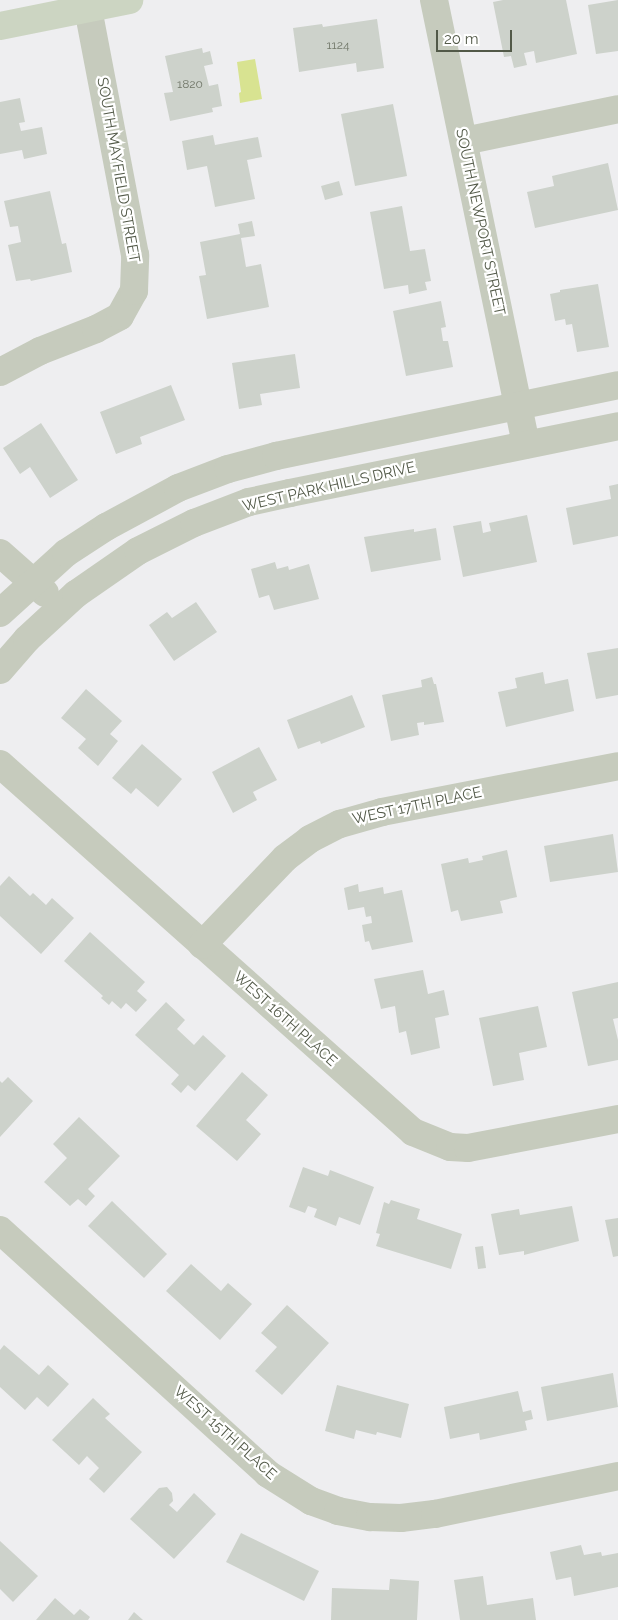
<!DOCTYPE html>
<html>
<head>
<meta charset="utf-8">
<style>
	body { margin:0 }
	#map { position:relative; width:618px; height:1620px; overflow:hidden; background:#eeeef0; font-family:Raleway,sans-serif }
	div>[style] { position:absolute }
	.water>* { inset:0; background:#d8e391 }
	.building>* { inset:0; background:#cdd2cb }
	.street>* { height:28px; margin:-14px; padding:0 14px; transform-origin:14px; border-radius:14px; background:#c6cbbd }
	.secondary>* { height:28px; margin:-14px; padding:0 14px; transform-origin:14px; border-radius:14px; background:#ccd5c2 }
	span { translate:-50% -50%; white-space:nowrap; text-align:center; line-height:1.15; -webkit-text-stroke:4.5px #fff; paint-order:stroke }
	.number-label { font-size:12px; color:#717769 }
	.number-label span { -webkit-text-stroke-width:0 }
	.street-label { font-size:15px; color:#525948 }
	.scale { position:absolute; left:436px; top:30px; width:76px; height:22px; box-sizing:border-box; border:2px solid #525948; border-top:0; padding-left:6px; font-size:15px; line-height:18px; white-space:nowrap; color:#525948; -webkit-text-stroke:4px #fff; paint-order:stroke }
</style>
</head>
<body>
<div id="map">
	<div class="water">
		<div style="clip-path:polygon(255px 59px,262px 99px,240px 103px,239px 93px,241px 92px,237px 62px)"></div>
	</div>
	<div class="building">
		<div style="clip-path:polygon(503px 0,566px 0,577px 54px,536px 63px,534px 51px,524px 53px,527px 65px,514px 68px,511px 56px,504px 57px,493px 2px)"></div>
		<div style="clip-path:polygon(618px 0,618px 51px,596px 54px,588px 5px)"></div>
		<div style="clip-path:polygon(377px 19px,384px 68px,357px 72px,356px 63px,299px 72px,293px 28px,322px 24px,323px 27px)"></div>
		<div style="clip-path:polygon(202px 48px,203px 53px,210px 51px,213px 64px,204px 66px,209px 86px,218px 84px,222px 106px,212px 108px,213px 112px,170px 121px,164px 93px,173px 92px,165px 56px)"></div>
		<div style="clip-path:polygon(20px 98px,25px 122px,19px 123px,21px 131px,42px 127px,47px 154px,24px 159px,22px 150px,0 154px,0 102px)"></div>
		<div style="clip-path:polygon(393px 104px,407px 176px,355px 186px,341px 114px)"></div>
		<div style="clip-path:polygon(213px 135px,215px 145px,258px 137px,262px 157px,247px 160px,255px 199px,215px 207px,207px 166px,187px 170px,182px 141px)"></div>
		<div style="clip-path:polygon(608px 163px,618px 210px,535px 228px,527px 192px,554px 186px,552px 176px)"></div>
		<div style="clip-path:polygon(339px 181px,343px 195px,325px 200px,321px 186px)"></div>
		<div style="clip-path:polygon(50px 191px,62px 244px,66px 243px,72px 272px,31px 281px,30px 279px,16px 281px,8px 245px,21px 242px,18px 226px,10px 227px,4px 201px)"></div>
		<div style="clip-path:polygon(402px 206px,410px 251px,425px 249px,431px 281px,425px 282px,427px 290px,409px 294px,408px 285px,384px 289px,370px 212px)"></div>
		<div style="clip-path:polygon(252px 221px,255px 236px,241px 238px,246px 267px,261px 264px,269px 307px,207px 319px,199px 276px,206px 275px,200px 242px,240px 234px,238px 224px)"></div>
		<div style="clip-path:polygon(598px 284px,609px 347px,577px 352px,572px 324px,566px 325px,565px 319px,555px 321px,550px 294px,560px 292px,560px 290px)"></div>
		<div style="clip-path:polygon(441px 301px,446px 327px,441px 328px,443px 341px,448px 341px,453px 367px,406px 376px,393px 311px)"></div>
		<div style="clip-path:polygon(295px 354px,300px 388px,260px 394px,262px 405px,239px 409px,232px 363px)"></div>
		<div style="clip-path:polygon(171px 385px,185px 420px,140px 437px,142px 444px,116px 454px,100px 412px)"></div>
		<div style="clip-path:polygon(41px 423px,78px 480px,50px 498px,30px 467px,20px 474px,3px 448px)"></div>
		<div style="clip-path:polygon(618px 484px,618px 536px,573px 545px,566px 508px,611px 499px,609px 486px)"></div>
		<div style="clip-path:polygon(527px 515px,537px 562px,463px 577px,453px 526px,481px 521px,483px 533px,491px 531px,489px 523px)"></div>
		<div style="clip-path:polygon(436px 528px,441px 560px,371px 572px,364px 537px,414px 529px,414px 532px)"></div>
		<div style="clip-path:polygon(275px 562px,277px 569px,288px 566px,289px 570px,309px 564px,319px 599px,274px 610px,269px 595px,259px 598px,251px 569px)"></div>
		<div style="clip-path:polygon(196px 602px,217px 632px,174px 661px,149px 625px,167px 612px,172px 618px)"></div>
		<div style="clip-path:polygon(618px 648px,618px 695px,596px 699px,587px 653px)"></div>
		<div style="clip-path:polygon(543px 672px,545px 684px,568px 679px,574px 711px,506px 727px,498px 692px,517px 688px,515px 678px)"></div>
		<div style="clip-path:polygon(432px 677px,434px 684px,436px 684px,444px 722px,424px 725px,424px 722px,417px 723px,419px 735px,391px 741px,382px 695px,422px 687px,421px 680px)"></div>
		<div style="clip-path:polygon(86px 689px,122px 721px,110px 734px,118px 741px,98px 766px,78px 748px,86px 739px,61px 718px)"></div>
		<div style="clip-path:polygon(352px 695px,365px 727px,321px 744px,320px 741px,298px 749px,287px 720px)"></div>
		<div style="clip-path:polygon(142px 744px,182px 779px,158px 807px,136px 788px,131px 794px,112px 778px)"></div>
		<div style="clip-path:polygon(259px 747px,277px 780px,253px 792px,257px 800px,233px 813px,212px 772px)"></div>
		<div style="clip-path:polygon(613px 834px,618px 872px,550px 882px,544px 846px)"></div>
		<div style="clip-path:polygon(507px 850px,517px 897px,500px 901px,503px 913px,461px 921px,458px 910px,451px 912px,441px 864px,468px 858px,469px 863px,483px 860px,482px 856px)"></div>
		<div style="clip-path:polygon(9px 876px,30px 896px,33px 893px,46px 905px,52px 898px,74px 918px,41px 954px,0 916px,0 886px)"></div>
		<div style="clip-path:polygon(358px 884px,359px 892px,383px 887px,384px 894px,402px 890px,413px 942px,372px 950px,369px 941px,365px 942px,362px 925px,372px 923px,371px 916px,366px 917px,364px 907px,348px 910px,344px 888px)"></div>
		<div style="clip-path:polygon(90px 932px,145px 982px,137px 991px,147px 1000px,136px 1012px,126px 1003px,121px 1009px,112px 1001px,109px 1005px,101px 998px,103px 996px,64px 961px)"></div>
		<div style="clip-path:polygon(423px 970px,428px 994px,444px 990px,449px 1015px,435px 1018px,440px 1048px,411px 1055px,406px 1031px,399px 1033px,395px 1006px,381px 1009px,374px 979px)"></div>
		<div style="clip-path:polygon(618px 982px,618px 1018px,613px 1019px,618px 1040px,618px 1060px,588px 1066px,572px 992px)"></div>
		<div style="clip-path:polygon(166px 1002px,185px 1020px,177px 1029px,194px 1045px,203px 1035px,226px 1056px,195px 1091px,188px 1085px,181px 1093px,171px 1084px,179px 1075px,135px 1035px)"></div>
		<div style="clip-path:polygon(538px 1006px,547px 1047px,519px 1053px,524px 1080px,493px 1086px,479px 1018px)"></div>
		<div style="clip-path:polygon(242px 1072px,268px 1095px,246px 1120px,261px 1134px,237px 1161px,196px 1126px)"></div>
		<div style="clip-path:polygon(8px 1077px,33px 1101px,0 1137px,0 1081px,2px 1083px)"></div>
		<div style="clip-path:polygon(79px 1117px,120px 1156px,88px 1189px,95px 1196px,86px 1206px,78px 1199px,70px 1206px,44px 1182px,67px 1158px,53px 1144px)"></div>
		<div style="clip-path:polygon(303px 1167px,328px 1176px,330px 1170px,374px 1187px,360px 1225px,339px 1217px,336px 1226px,314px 1217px,317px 1209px,308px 1206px,305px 1213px,289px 1207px)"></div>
		<div style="clip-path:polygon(391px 1200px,420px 1209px,417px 1219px,462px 1234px,451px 1269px,376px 1246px,380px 1234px,376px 1233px,384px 1202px,389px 1204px)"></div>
		<div style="clip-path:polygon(112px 1201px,167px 1254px,144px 1278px,88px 1226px)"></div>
		<div style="clip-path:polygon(572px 1206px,579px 1241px,524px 1255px,524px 1251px,499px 1255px,491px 1214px,519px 1209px,520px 1215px)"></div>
		<div style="clip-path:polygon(618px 1218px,618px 1256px,613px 1257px,605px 1220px)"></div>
		<div style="clip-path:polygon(483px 1246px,486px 1268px,478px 1269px,475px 1247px)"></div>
		<div style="clip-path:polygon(191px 1264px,221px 1291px,228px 1283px,252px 1304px,220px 1340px,166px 1291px)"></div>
		<div style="clip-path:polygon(287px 1305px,329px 1343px,282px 1395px,255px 1371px,277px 1347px,261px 1333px)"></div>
		<div style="clip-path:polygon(4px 1345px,39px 1375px,48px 1365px,69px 1384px,48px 1407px,37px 1397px,25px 1410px,0 1387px,0 1350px)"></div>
		<div style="clip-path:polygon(613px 1373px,618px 1407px,547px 1421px,541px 1387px)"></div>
		<div style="clip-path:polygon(337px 1385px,409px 1404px,401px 1438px,377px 1432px,376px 1435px,356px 1430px,354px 1439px,325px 1431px)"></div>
		<div style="clip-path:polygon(518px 1391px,523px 1412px,531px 1410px,533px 1419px,525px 1421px,527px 1430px,480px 1440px,479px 1433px,450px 1439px,444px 1407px)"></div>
		<div style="clip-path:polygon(93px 1398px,110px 1414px,105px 1418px,142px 1452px,104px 1493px,89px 1479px,99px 1468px,87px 1456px,79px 1465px,52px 1440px)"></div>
		<div style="clip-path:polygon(167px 1487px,172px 1493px,173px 1501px,169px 1505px,177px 1512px,194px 1493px,216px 1514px,174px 1559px,130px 1519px,159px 1488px)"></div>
		<div style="clip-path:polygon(241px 1533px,319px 1571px,304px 1601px,226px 1562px)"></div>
		<div style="clip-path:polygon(0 1541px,38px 1576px,13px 1602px,0 1589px)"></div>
		<div style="clip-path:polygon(581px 1545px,584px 1555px,601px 1552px,602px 1556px,618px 1553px,618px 1587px,574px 1596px,571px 1577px,556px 1580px,550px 1552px)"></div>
		<div style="clip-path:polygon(483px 1576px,487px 1605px,533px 1598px,536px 1620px,460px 1620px,454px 1580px)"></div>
		<div style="clip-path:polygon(390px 1579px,419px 1581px,417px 1620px,331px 1620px,332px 1588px,389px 1590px)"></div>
		<div style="clip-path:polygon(55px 1598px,74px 1615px,80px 1609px,90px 1617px,88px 1620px,36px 1620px)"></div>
		<div style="clip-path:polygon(134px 1612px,143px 1620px,128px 1620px)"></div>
	</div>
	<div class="street">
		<div style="left:434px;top:0;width:454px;rotate:78.3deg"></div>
		<div style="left:464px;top:141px;width:157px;rotate:-11.7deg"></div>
		<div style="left:0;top:372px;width:45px;rotate:-27.7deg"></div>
		<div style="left:40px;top:351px;width:60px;rotate:-21.4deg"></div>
		<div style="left:96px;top:329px;width:27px;rotate:-28deg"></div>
		<div style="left:120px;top:316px;width:29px;rotate:-61deg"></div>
		<div style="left:134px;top:291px;width:36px;rotate:-88deg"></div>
		<div style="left:135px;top:255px;width:250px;rotate:-100.8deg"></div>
		<div style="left:0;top:553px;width:60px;rotate:41.6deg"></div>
		<div style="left:0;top:613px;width:89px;rotate:-42.3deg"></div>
		<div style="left:66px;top:553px;width:48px;rotate:-33deg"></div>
		<div style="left:106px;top:527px;width:82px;rotate:-28.4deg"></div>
		<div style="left:178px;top:488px;width:53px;rotate:-20.8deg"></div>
		<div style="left:228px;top:469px;width:50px;rotate:-15.2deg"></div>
		<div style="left:276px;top:456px;width:349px;rotate:-11.7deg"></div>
		<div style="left:0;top:670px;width:41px;rotate:-48.9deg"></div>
		<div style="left:27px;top:639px;width:67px;rotate:-42.6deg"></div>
		<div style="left:76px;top:594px;width:75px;rotate:-34.7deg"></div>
		<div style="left:138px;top:551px;width:63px;rotate:-26.6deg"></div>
		<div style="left:194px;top:523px;width:59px;rotate:-20.9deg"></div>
		<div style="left:249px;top:502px;width:42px;rotate:-12.4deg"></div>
		<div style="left:290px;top:493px;width:335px;rotate:-11.5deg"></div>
		<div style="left:0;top:764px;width:553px;rotate:41.7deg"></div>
		<div style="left:413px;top:1132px;width:40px;rotate:22deg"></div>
		<div style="left:450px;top:1147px;width:18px;rotate:3deg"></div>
		<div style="left:468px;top:1148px;width:153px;rotate:-10.9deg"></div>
		<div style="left:202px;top:945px;width:120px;rotate:-46.3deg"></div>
		<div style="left:285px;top:858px;width:31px;rotate:-37deg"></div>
		<div style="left:310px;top:839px;width:34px;rotate:-27deg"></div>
		<div style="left:340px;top:824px;width:44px;rotate:-15.9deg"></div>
		<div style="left:382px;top:812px;width:240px;rotate:-11deg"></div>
		<div style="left:0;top:1230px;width:362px;rotate:42.3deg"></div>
		<div style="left:268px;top:1474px;width:51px;rotate:32.1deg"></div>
		<div style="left:311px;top:1501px;width:29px;rotate:20deg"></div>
		<div style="left:338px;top:1511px;width:33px;rotate:11deg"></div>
		<div style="left:370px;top:1517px;width:31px;rotate:2deg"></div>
		<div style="left:401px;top:1518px;width:34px;rotate:-7deg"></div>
		<div style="left:435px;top:1514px;width:187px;rotate:-11.7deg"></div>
	</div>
	<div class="secondary">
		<div style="left:0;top:26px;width:132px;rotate:-11.4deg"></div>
	</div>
	<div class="number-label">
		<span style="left:338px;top:46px">1124</span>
		<span style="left:190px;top:85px">1820</span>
	</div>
	<div class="street-label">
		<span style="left:118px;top:170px;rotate:80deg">SOUTH MAYFIELD STREET</span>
		<span style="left:480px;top:222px;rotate:78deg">SOUTH NEWPORT STREET</span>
		<span style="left:329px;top:487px;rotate:-13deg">WEST PARK HILLS DRIVE</span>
		<span style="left:417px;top:806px;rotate:-12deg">WEST 17TH PLACE</span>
		<span style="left:285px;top:1019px;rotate:42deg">WEST 16TH PLACE</span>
		<span style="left:225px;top:1433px;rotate:42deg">WEST 15TH PLACE</span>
	</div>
	<div class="scale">20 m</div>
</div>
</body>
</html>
